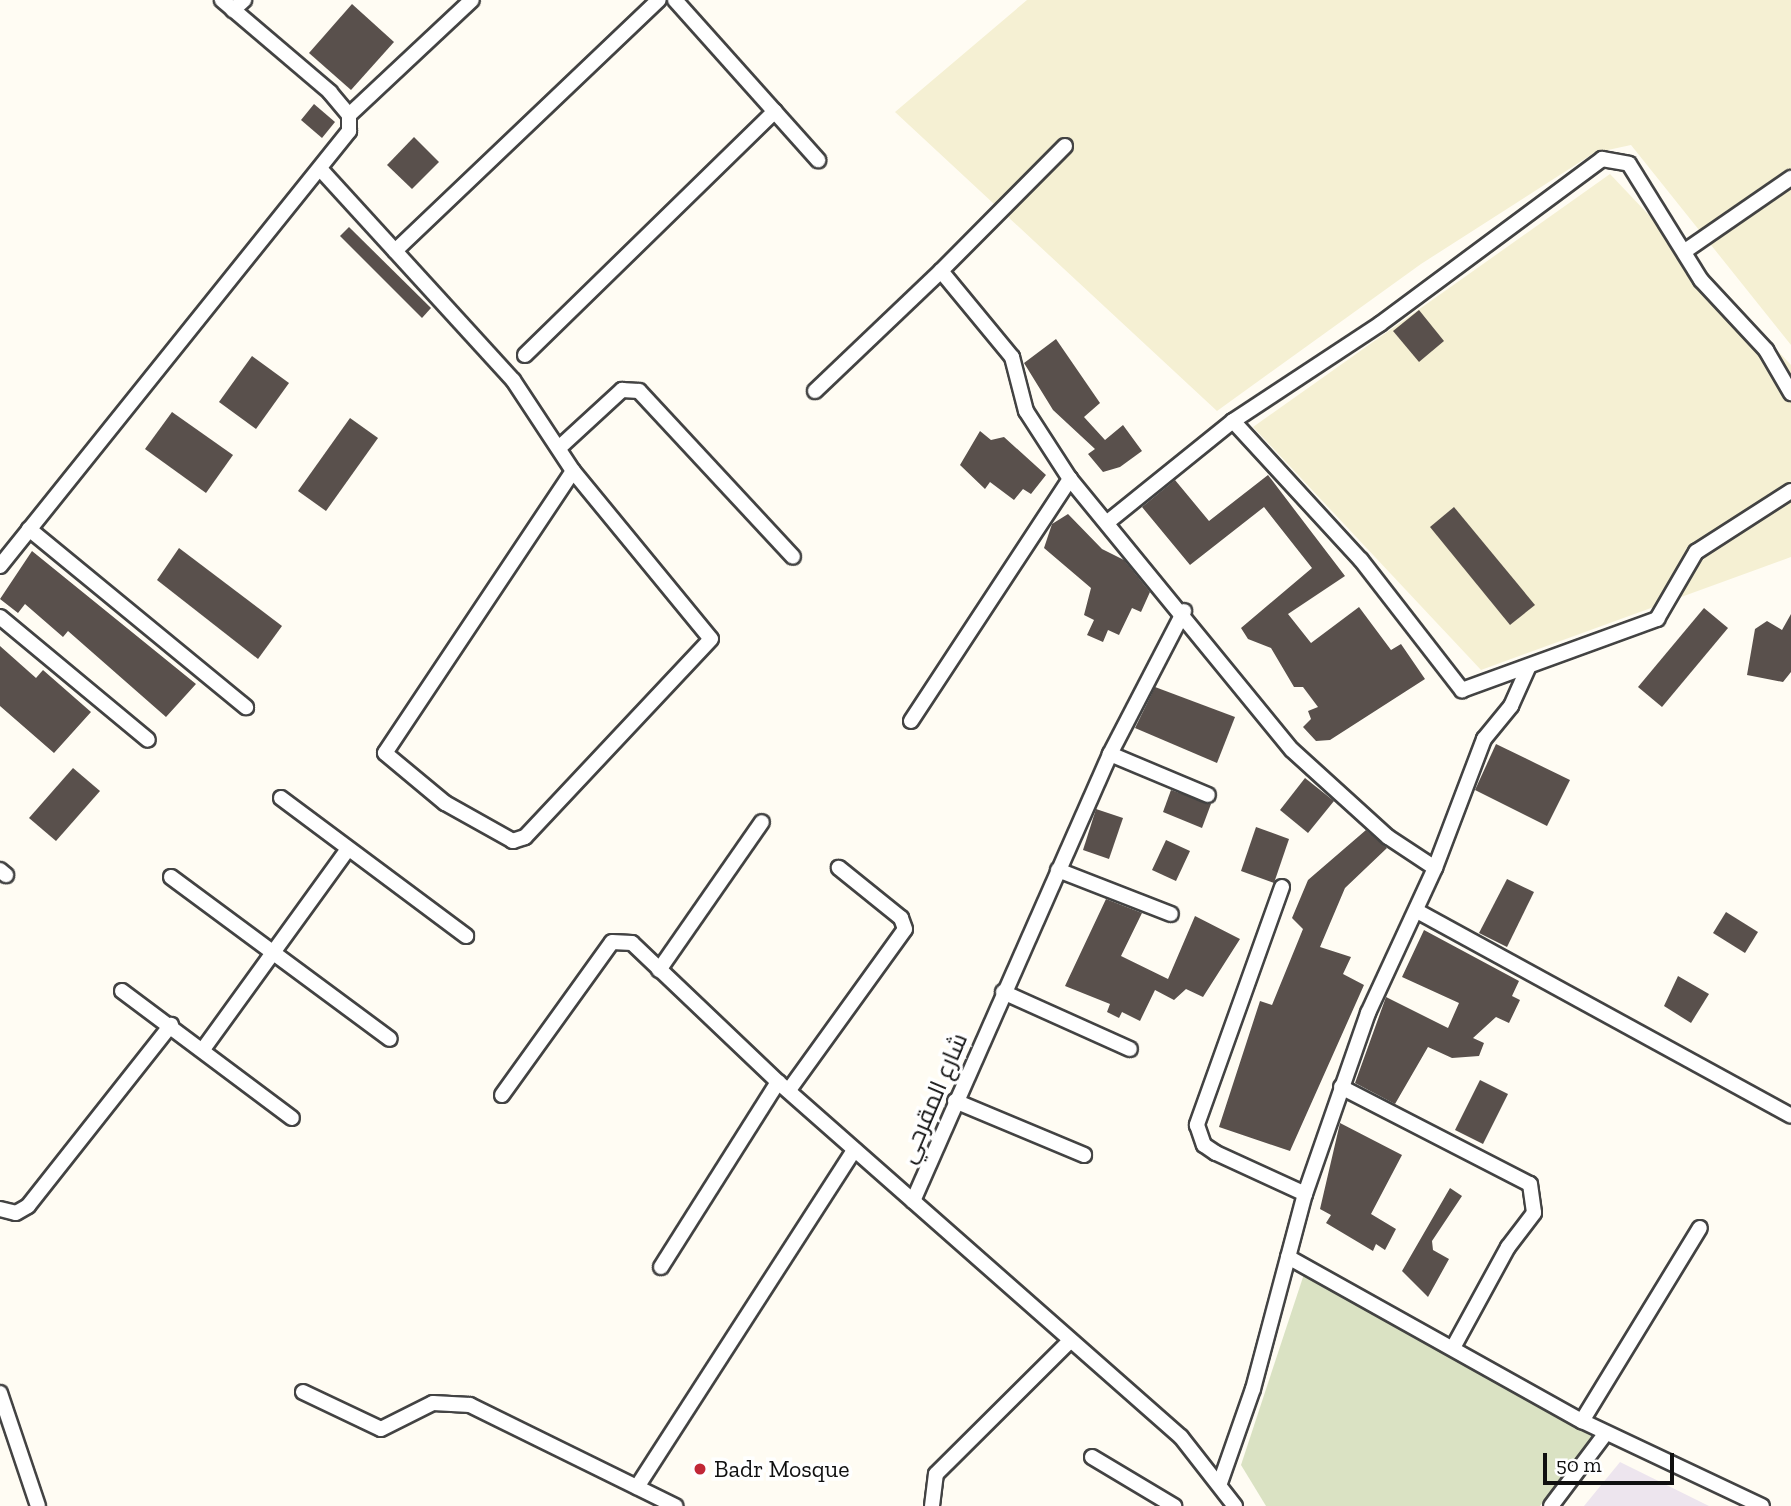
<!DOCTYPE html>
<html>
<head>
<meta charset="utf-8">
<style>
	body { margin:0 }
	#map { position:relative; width:1791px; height:1506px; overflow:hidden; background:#fffcf3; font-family:"Zilla Slab",Cairo,serif }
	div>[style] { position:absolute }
	.industrial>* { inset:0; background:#ede5ee }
	.farmland>* { inset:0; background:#f5f0d3 }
	.cemetery>* { inset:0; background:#dae2c3 }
	.building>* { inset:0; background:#59504c }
	.roads { filter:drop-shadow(2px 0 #434343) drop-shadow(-2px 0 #434343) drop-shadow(0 2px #434343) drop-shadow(0 -2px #434343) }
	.street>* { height:14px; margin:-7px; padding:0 7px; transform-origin:7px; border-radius:7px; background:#fff }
	.dots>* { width:19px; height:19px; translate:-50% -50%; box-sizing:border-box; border:4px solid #fff; border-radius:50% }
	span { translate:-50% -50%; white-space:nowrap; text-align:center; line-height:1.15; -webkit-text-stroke:7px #fff; paint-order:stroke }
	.street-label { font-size:24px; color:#101010 }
	.poi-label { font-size:24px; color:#101010 }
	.left { translate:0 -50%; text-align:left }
	.scale { position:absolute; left:1543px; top:1453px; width:131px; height:32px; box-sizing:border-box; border:4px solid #101010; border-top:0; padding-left:9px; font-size:21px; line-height:24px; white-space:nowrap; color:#101010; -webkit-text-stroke:5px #fff; paint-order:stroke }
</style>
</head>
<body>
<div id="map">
	<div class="industrial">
		<div style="clip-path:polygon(1620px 1462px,1709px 1506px,1584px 1506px)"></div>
	</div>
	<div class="farmland">
		<div style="clip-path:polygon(1027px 0,1791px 0,1791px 345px,1631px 145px,1594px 153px,1421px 264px,1217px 411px,895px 112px)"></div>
		<div style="clip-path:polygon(1610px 174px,1791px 365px,1791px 557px,1481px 670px,1253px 427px)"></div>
	</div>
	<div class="cemetery">
		<div style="clip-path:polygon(1305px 1271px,1597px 1436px,1540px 1506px,1266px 1506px,1241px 1465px)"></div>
	</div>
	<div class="building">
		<div style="clip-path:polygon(352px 4px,394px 42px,351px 90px,309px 53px)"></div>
		<div style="clip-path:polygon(314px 104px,335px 122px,322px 138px,301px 120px)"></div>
		<div style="clip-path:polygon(414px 137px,439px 162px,412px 189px,387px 165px)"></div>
		<div style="clip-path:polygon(349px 227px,431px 308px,422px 318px,340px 236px)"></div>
		<div style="clip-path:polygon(1419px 310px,1444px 341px,1419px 362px,1393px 331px)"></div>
		<div style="clip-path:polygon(1056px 339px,1100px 403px,1084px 417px,1105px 440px,1123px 425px,1142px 451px,1120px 467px,1103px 472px,1088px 454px,1095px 449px,1053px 410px,1024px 363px)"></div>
		<div style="clip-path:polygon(252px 356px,289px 383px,256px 429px,219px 402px)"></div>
		<div style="clip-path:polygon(172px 412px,233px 455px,206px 493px,145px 449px)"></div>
		<div style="clip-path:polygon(350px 418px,378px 438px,326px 511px,298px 491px)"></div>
		<div style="clip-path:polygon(980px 431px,991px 440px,1004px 437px,1046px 475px,1031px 494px,1023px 489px,1014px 500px,990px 482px,985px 489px,960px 465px)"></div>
		<div style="clip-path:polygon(1268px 475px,1345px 576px,1288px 614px,1311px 643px,1359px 607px,1391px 650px,1401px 644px,1425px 679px,1330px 740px,1316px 741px,1303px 727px,1311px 719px,1308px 711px,1318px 707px,1303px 687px,1294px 687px,1271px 648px,1248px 639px,1241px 628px,1312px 568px,1264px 507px,1190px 565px,1142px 507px,1175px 480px,1209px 521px)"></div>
		<div style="clip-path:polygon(1454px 507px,1535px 605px,1510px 625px,1430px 527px)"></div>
		<div style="clip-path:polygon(1068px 514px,1102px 549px,1124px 560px,1150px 592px,1141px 612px,1132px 608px,1119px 635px,1108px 630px,1103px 642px,1087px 635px,1094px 620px,1084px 615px,1091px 588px,1044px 548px,1052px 524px)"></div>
		<div style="clip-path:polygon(179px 548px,282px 626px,258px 659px,157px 580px)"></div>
		<div style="clip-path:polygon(32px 551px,196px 684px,166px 717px,68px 631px,63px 637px,25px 604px,18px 613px,0 599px)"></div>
		<div style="clip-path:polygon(1704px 608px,1728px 628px,1662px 707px,1638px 687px)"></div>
		<div style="clip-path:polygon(1791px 614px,1791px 672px,1783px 682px,1747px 675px,1755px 629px,1767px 621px,1782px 630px)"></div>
		<div style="clip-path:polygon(0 646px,36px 678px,43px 670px,91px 712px,54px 753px,0 706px)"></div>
		<div style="clip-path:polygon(1155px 687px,1235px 717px,1217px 763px,1135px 728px)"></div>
		<div style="clip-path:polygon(1496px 744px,1570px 780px,1547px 826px,1475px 790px)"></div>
		<div style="clip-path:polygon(73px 768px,100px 791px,56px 841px,29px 818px)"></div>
		<div style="clip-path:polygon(1305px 778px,1334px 801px,1308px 833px,1280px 810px)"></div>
		<div style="clip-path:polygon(1171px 790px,1211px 804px,1202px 828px,1163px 812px)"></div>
		<div style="clip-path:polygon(1096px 809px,1123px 818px,1109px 859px,1083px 850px)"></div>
		<div style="clip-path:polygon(1256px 827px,1289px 839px,1274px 883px,1241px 871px)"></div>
		<div style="clip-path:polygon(1366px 830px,1387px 848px,1345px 888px,1320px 947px,1351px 957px,1343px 974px,1364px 985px,1290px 1151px,1219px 1127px,1260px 1001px,1272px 1005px,1303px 929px,1292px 918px,1308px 880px)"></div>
		<div style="clip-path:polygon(1166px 840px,1190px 851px,1176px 881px,1152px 870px)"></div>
		<div style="clip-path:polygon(1507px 879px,1534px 892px,1507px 947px,1479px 933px)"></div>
		<div style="clip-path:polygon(1106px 899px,1142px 913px,1121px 956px,1168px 979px,1195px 916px,1240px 939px,1203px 997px,1186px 989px,1174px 1000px,1155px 990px,1140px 1021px,1122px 1012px,1119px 1018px,1107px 1012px,1110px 1004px,1065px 986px)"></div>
		<div style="clip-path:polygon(1726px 912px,1758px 932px,1745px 953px,1713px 933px)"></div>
		<div style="clip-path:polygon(1424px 930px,1519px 981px,1512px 996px,1520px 1000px,1509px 1023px,1496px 1017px,1473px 1038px,1484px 1043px,1479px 1056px,1452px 1058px,1428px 1047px,1395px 1104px,1355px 1083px,1386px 997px,1448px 1028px,1459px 1003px,1402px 977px)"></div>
		<div style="clip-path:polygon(1678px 976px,1709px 994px,1691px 1023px,1664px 1006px)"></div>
		<div style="clip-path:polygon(1480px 1080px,1508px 1094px,1483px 1144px,1455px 1130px)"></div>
		<div style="clip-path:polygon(1340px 1123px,1402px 1155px,1371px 1214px,1396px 1229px,1385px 1250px,1376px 1244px,1373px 1251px,1326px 1223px,1331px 1215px,1320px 1209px)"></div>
		<div style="clip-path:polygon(1450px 1188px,1462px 1196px,1432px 1241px,1433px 1250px,1449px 1259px,1428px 1297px,1402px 1271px)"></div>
	</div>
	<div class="roads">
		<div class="street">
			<div style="left:675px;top:0;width:215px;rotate:48.2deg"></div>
			<div style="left:233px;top:10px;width:15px;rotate:-42deg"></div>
			<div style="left:349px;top:115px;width:168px;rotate:-43.1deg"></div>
			<div style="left:1065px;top:146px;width:176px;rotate:134.8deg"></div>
			<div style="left:941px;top:271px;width:112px;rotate:50.5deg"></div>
			<div style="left:1012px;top:357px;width:56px;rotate:75.5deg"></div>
			<div style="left:1026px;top:411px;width:81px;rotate:57.1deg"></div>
			<div style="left:1070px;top:479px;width:350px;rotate:50.7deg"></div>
			<div style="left:1292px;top:750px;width:130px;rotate:42.2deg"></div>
			<div style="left:1388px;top:837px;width:56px;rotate:33.4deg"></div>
			<div style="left:322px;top:171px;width:283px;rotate:47.6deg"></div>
			<div style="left:513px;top:380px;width:109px;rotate:56.6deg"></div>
			<div style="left:573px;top:471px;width:217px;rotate:50.6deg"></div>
			<div style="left:711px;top:639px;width:272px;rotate:133.2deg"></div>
			<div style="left:525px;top:837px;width:13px;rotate:162deg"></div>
			<div style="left:513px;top:841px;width:78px;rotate:-150.8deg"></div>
			<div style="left:445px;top:803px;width:78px;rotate:-140.2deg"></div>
			<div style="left:385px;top:753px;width:339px;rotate:-56.3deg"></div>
			<div style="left:395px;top:251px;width:364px;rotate:-43.6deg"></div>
			<div style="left:1685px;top:251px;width:129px;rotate:-34.6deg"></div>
			<div style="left:525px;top:355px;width:349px;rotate:-44.3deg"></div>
			<div style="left:815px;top:391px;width:174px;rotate:-43.6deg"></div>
			<div style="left:1233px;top:421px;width:189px;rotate:47.4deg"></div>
			<div style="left:1361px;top:560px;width:165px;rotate:52.2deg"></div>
			<div style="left:1462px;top:690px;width:208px;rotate:-20deg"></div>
			<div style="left:1657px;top:619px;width:78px;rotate:-59.8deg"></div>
			<div style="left:1696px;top:552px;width:113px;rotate:-32.7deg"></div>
			<div style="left:561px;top:446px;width:83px;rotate:-42.6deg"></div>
			<div style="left:622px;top:390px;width:17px;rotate:3deg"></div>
			<div style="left:639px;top:391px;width:226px;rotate:47.1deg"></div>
			<div style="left:1109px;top:521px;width:159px;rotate:-38.9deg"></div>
			<div style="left:1233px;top:421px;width:176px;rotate:-33.4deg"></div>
			<div style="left:1380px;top:324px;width:277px;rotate:-36.6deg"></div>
			<div style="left:1602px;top:159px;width:27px;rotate:10deg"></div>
			<div style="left:1629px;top:164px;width:137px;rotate:58.2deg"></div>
			<div style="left:1701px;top:280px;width:96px;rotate:47.1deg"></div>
			<div style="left:1766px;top:350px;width:50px;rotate:59.8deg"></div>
			<div style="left:29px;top:529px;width:281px;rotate:39.4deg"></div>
			<div style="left:0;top:566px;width:558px;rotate:-51.26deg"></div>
			<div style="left:349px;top:131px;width:16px;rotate:-90deg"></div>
			<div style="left:349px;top:115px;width:30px;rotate:-130deg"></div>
			<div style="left:330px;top:92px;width:142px;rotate:-139.6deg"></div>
			<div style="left:0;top:617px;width:192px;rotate:39.7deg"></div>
			<div style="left:911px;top:721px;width:290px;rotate:-56.7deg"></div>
			<div style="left:1110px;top:754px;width:106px;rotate:22.7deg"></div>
			<div style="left:281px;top:798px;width:231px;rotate:36.7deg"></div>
			<div style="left:0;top:870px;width:8px;rotate:40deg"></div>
			<div style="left:1058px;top:870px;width:121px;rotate:21.3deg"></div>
			<div style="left:171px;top:877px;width:272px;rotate:36.5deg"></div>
			<div style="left:1282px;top:887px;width:253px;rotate:109.7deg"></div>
			<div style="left:1197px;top:1125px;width:21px;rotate:71deg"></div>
			<div style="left:1204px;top:1145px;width:14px;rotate:34deg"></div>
			<div style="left:1216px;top:1153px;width:98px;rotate:24.7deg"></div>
			<div style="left:1417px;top:911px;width:426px;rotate:28.7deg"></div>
			<div style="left:659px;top:970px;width:180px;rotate:-55.2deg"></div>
			<div style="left:122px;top:991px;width:212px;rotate:36.8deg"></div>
			<div style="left:1003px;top:992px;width:139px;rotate:24.2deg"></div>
			<div style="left:204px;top:1048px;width:242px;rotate:-54.1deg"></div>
			<div style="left:1341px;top:1087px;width:212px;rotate:27.2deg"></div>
			<div style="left:1530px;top:1184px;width:29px;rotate:82deg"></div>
			<div style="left:1534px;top:1213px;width:43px;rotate:127.4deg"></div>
			<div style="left:1508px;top:1247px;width:115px;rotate:118.6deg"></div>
			<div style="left:789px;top:1090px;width:198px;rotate:-54.2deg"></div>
			<div style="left:905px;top:929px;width:12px;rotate:-110deg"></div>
			<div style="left:901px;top:918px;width:80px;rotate:-141.1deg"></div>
			<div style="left:502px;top:1095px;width:188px;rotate:-54.3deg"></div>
			<div style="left:612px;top:942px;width:20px;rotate:3deg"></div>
			<div style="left:632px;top:943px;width:202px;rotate:43.6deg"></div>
			<div style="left:778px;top:1082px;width:537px;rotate:41.38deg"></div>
			<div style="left:1181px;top:1437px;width:88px;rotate:52deg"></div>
			<div style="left:955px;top:1101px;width:140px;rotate:22.7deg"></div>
			<div style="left:913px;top:1201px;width:488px;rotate:-66.2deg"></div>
			<div style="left:1110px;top:754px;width:161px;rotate:-62.6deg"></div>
			<div style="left:0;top:1209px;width:16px;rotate:14deg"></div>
			<div style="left:16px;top:1213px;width:14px;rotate:-30deg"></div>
			<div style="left:28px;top:1206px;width:231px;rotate:-51.7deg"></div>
			<div style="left:1288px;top:1257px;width:337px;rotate:29.2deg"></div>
			<div style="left:1582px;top:1421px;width:199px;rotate:25.3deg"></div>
			<div style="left:661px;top:1267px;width:219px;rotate:-57.7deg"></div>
			<div style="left:303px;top:1392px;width:86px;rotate:25.4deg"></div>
			<div style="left:381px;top:1429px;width:58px;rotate:-26.6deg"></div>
			<div style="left:433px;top:1403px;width:37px;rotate:3deg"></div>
			<div style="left:470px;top:1405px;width:229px;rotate:26.2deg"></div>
			<div style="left:0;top:1393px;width:119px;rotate:71.4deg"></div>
			<div style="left:1582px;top:1421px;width:226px;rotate:-58.6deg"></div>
			<div style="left:1092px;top:1457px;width:96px;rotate:30.9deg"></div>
			<div style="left:1220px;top:1483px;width:100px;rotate:-70.7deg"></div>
			<div style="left:1253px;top:1389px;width:202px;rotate:-75.1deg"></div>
			<div style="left:1305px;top:1194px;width:192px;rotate:-70.8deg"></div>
			<div style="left:1368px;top:1013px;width:160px;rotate:-65.2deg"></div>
			<div style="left:1435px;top:868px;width:138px;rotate:-69.2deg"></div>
			<div style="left:1484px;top:739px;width:43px;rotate:-50.7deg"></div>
			<div style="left:1511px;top:706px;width:42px;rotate:-65.9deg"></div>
			<div style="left:637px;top:1487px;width:401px;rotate:-57.2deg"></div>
			<div style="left:932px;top:1506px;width:32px;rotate:-83deg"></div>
			<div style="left:936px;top:1474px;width:189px;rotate:-44.8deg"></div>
			<div style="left:1551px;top:1506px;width:91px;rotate:-53deg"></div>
		</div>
	</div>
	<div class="dots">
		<div style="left:700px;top:1469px;background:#c12737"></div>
	</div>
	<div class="street-label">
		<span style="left:933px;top:1098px;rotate:-67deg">شارع المقرحي</span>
	</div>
	<div class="poi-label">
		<span class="left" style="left:714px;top:1469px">Badr Mosque</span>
	</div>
	<div class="scale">50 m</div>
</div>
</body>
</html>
